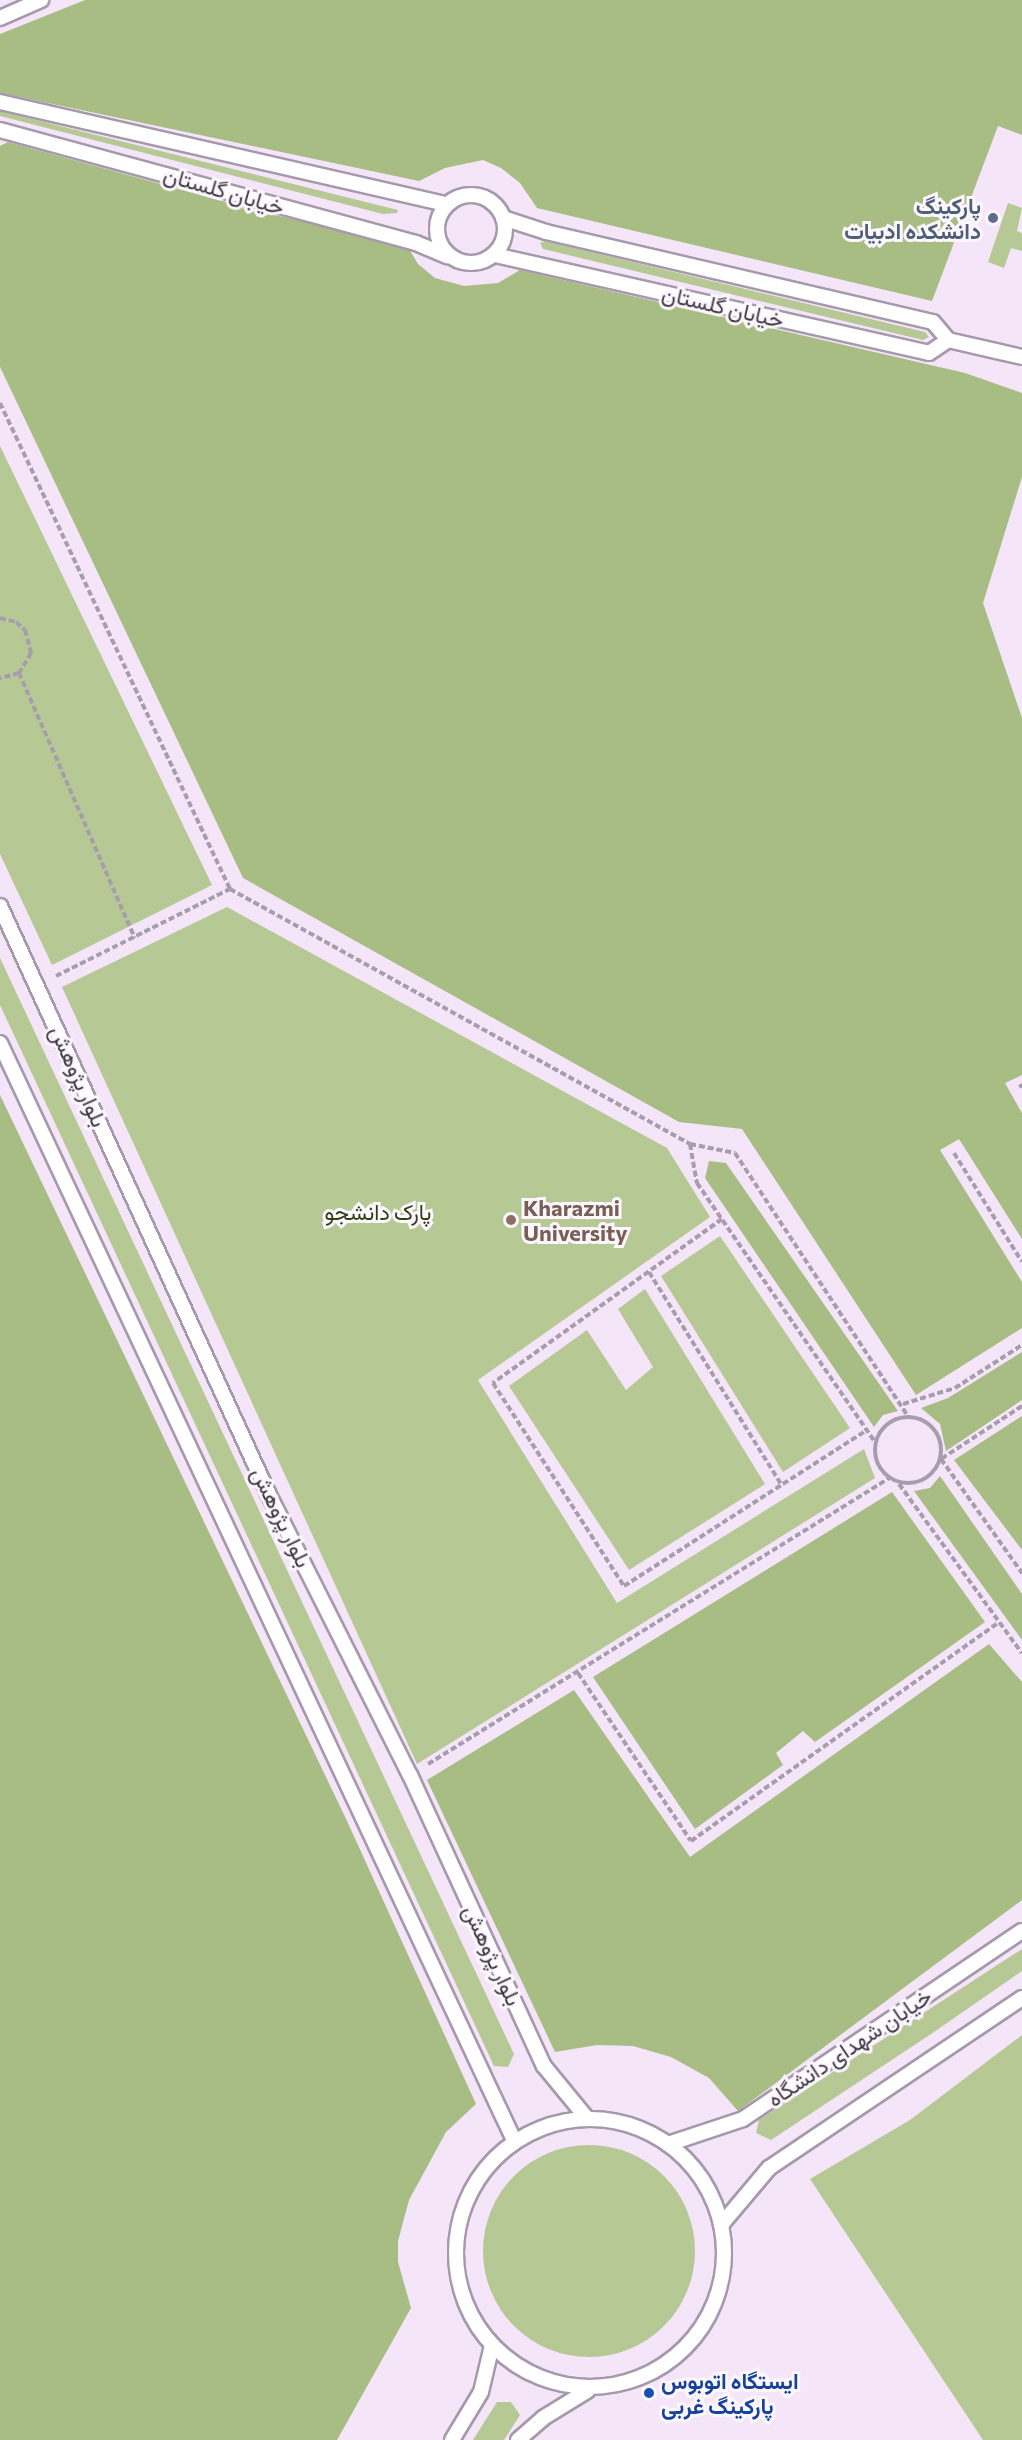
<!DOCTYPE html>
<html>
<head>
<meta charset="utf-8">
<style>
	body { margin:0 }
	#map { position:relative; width:1022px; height:2440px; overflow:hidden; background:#f4e5f9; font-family:Commissioner,Vazirmatn,sans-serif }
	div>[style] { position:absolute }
	.green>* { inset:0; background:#b6c994 }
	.round { border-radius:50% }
	.forest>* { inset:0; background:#a8bd83 }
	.path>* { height:4px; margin-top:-2px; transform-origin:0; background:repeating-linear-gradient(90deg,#a89dac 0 6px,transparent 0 9px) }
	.path>.ring { margin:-2px; padding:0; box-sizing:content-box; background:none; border:4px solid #a89dac; border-radius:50% }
	.roads { filter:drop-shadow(2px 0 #a699ab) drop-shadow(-2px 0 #a699ab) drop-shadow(0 2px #a699ab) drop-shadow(0 -2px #a699ab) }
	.service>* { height:14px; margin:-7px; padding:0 7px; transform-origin:7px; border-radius:7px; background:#fff }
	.service>.ring { margin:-7px; padding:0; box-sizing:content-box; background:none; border:14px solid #fff; border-radius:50% }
	.dots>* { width:16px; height:16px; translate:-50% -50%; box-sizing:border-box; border:3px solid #fcf6fe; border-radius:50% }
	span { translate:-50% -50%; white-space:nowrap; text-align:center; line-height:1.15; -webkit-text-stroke:6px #fcf6fe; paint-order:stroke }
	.street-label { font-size:22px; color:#3e3940 }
	.service-label { font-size:22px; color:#4e5e75; font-weight:700 }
	.right { translate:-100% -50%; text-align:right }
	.education-label { font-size:22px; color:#785e54; font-weight:700 }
	.left { translate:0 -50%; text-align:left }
	.park-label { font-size:22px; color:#303d12 }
	.transit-label { font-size:22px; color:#164399; font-weight:700 }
</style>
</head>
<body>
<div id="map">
	<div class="green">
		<div style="clip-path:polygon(0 111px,398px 210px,397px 213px,383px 214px,0 116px)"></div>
		<div style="clip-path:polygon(1008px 203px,1022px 208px,1017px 231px,1022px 233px,1022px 251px,1011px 248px,1004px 268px,988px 262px)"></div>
		<div style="clip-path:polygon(545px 241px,925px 332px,929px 337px,923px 340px,543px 249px,540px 243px)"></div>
		<div style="clip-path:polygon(0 446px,212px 885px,52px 965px,0 854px)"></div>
		<div style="clip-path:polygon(227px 907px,667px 1148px,710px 1217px,478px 1380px,617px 1603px,864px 1449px,875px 1478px,417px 1764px,62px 987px)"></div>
		<div style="clip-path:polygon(0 958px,514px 2054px,508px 2067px,494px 2066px,0 1005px)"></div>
		<div style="clip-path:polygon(720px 1236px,850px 1428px,783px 1472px,661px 1276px)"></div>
		<div style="clip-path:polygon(645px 1289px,765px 1484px,629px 1570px,509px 1386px,587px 1330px,626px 1390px,653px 1367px,618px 1309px)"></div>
		<div style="clip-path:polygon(1022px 1949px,1022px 1971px,934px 2032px,771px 2140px,756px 2133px,759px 2120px)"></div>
		<div style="clip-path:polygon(1022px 2035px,1022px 2440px,983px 2440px,810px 2179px,910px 2120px)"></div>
		<div class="round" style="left:483px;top:2145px;width:212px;height:212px"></div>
		<div style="clip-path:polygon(497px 2402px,511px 2402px,520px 2415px,504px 2440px,473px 2440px)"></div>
	</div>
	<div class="forest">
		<div style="clip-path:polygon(85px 0,1022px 0,1022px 135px,998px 126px,932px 301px,537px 208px,520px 183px,501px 168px,483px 160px,445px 168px,419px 181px,0 93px,0 34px)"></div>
		<div style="clip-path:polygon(8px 142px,270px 214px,406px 244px,418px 264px,435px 278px,464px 286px,498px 283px,520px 270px,965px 373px,1022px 393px,1022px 477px,983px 603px,1022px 718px,1022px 1075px,1005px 1083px,1022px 1113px,1022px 1239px,959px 1139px,940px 1150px,1022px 1282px,1022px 1328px,916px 1395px,742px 1129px,679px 1122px,243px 878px,0 367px,0 146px)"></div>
		<div style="clip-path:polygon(0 1095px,347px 1821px,476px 2104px,446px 2132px,409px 2200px,398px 2241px,398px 2262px,411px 2308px,337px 2440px,0 2440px)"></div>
		<div style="clip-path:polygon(709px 1161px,726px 1163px,898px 1411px,883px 1415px,874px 1427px,705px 1178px)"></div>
		<div style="clip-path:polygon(1022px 1352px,1022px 1400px,946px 1451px,940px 1424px,921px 1408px,948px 1398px)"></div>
		<div style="clip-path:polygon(1022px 1416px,1022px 1550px,954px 1460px)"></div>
		<div style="clip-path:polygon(940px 1476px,1022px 1594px,1022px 1640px,914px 1491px,930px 1488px)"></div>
		<div style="clip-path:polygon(892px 1492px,985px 1622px,815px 1742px,803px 1731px,776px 1753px,783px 1765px,695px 1829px,593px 1677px)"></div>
		<div style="clip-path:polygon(989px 1644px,1022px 1682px,1022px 1900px,738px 2111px,709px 2078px,671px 2057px,633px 2046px,597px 2045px,555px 2052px,427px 1780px,574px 1690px,690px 1857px)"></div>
	</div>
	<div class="path">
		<div style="left:0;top:403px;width:538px;rotate:64.67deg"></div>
		<div style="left:230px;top:889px;width:526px;rotate:29deg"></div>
		<div style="left:690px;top:1144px;width:46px;rotate:11.3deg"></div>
		<div style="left:735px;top:1153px;width:317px;rotate:56.7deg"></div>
		<div style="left:0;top:618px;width:16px;rotate:14deg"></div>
		<div style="left:16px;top:622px;width:12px;rotate:42deg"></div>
		<div style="left:25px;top:630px;width:24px;rotate:75deg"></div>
		<div style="left:31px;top:653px;width:23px;rotate:121deg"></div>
		<div style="left:19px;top:673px;width:20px;rotate:165deg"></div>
		<div style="left:19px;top:673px;width:289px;rotate:66.4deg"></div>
		<div style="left:56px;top:976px;width:195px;rotate:-26.6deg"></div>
		<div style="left:1020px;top:1084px;width:4px;rotate:63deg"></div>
		<div style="left:690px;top:1144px;width:40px;rotate:80deg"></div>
		<div style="left:697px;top:1183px;width:314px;rotate:55.5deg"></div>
		<div style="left:954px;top:1153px;width:128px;rotate:58deg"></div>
		<div style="left:722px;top:1219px;width:282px;rotate:144.4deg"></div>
		<div style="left:493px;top:1383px;width:242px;rotate:57.2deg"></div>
		<div style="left:624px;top:1586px;width:289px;rotate:-32.7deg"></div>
		<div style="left:649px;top:1272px;width:252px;rotate:58.1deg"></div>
		<div style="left:903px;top:1404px;width:54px;rotate:-17.1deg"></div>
		<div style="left:955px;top:1388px;width:80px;rotate:-32.7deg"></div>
		<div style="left:1022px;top:1406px;width:97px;rotate:146.8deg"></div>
		<div style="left:941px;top:1459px;width:140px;rotate:54.6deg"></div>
		<div class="ring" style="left:875px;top:1417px;width:62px;height:62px"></div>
		<div style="left:899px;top:1484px;width:209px;rotate:54deg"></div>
		<div style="left:578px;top:1673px;width:202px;rotate:56.1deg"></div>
		<div style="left:691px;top:1841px;width:378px;rotate:-35.4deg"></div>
		<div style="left:428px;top:1764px;width:545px;rotate:-31.79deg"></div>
	</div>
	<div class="roads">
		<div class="service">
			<div style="left:0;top:18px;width:45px;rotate:-23.7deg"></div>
			<div style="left:0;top:102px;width:457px;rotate:12.9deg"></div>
			<div style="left:0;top:130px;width:431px;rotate:15.2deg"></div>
			<div style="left:416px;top:243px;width:34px;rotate:23deg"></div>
			<div class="ring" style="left:437px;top:195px;width:54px;height:54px"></div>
			<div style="left:503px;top:218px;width:45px;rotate:18deg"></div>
			<div style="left:546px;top:232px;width:397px;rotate:13.1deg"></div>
			<div style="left:933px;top:322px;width:23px;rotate:50deg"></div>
			<div style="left:495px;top:255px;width:445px;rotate:12.7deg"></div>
			<div style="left:929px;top:353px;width:23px;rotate:-34deg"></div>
			<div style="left:948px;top:340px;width:76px;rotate:12.9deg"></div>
			<div style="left:0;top:906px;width:645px;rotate:65.46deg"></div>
			<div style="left:268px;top:1493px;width:316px;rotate:63.3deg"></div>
			<div style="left:410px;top:1775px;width:320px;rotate:65.3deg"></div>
			<div style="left:544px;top:2066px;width:65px;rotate:50.6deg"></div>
			<div style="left:0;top:1043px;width:1209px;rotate:64.9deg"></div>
			<div class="ring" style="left:456px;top:2119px;width:254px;height:254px"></div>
			<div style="left:668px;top:2144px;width:79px;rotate:-18.4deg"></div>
			<div style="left:743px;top:2119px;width:336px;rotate:-34deg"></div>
			<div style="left:721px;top:2225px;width:75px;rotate:-49.9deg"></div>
			<div style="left:769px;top:2168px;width:305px;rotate:-33.9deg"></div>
			<div style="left:452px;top:2440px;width:56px;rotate:-58.9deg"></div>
			<div style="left:481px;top:2392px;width:48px;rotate:-76.8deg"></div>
			<div style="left:518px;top:2440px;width:33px;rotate:-41deg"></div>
			<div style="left:543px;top:2418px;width:52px;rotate:-31.5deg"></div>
		</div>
	</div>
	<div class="dots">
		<div style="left:993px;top:218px;background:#5c6f8a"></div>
		<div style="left:511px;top:1220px;background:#8d6e63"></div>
		<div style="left:649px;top:2393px;background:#1a4fb4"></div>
	</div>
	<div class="street-label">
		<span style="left:224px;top:190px;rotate:16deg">خیابان گلستان</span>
		<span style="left:723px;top:306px;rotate:13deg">خیابان گلستان</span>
		<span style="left:79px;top:1076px;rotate:66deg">بلوار پژوهش</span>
		<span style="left:282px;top:1517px;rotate:64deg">بلوار پژوهش</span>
		<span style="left:493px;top:1955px;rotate:65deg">بلوار پژوهش</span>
		<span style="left:849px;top:2047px;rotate:-34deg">خیابان شهدای دانشگاه</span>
	</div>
	<div class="service-label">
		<span class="right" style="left:981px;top:218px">پارکینگ<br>دانشکده ادبیات</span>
	</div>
	<div class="education-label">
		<span class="left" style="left:523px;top:1220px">Kharazmi<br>University</span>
	</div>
	<div class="park-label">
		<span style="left:378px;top:1212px">پارک دانشجو</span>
	</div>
	<div class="transit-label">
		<span class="left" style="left:661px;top:2393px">ایستگاه اتوبوس<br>پارکینگ غربی</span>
	</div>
</div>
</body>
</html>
